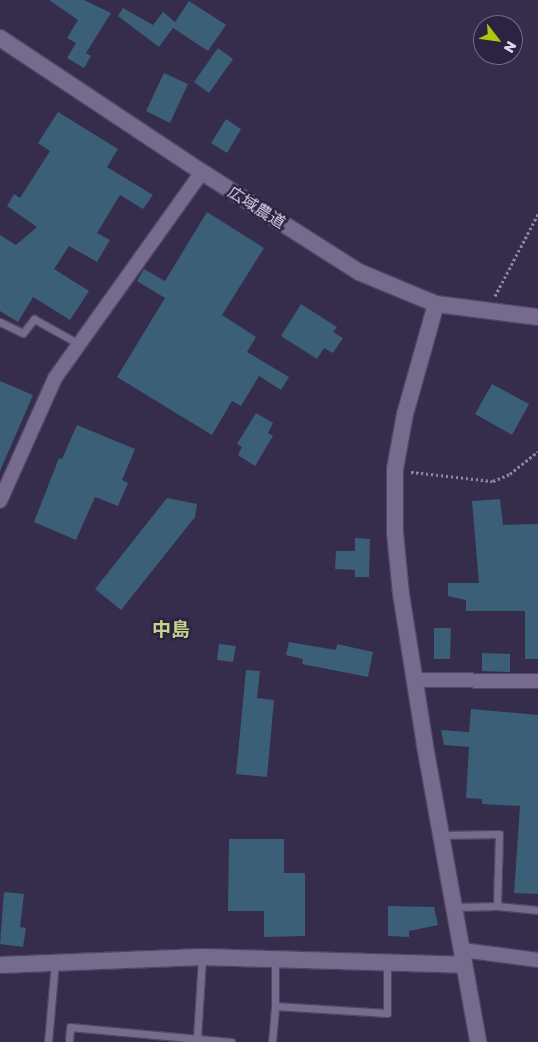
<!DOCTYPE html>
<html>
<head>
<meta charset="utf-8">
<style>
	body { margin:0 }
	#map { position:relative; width:538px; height:1042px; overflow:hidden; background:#362c4c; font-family:"Golos Text","Noto Sans JP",sans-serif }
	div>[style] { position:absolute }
	.building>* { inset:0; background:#3b5f76 }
	.path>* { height:3px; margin-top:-1.5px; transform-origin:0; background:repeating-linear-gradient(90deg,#8d86a0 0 2.5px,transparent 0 5px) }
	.roads { filter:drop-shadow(1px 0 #504762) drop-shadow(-1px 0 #504762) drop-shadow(0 1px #504762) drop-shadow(0 -1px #504762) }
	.service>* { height:7px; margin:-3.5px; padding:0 3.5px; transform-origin:3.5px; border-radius:3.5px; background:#766b8f }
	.minor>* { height:14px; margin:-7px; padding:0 7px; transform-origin:7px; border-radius:7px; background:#766b8f }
	.tertiary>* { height:16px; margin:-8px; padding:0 8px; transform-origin:8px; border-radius:8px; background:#766b8f }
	span { translate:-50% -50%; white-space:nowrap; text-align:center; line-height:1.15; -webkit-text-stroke:5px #2c2241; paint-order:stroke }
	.street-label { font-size:16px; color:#ddd7ec }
	.quarter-label { font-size:19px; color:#c5d489; font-weight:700 }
	.north { position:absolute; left:473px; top:15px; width:50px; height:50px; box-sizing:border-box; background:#2c2241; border:1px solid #736a85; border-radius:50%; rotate:120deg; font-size:14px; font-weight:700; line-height:20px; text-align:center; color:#ddd7ec }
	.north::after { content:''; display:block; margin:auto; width:18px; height:22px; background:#aec60b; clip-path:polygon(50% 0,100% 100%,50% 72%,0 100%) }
</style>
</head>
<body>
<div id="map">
	<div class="building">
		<div style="clip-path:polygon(49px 0,84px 0,111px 13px,86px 53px,91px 56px,84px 68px,67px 58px,76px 43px,67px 38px,78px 20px)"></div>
		<div style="clip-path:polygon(189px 1px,226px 25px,208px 51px,173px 28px,159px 47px,118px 16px,123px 8px,153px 25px,163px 12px,175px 22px)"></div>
		<div style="clip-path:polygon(218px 48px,233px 59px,209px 93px,194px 82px)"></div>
		<div style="clip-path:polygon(164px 73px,188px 84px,170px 123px,146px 111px)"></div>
		<div style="clip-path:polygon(58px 112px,118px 149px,107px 167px,153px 195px,143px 209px,120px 195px,97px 233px,110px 240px,97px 262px,69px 246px,54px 269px,89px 291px,70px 320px,33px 297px,18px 322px,0 311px,0 235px,16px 245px,37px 227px,7px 206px,14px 194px,20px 198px,50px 151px,38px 143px)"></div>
		<div style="clip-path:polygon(226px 119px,241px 129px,227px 153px,211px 143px)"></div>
		<div style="clip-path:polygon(207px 212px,264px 248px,222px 315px,256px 337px,247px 352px,289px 377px,281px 390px,259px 376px,241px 406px,232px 401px,212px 435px,117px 377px,165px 298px,137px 281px,144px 269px,165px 281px)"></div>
		<div style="clip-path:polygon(301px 304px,337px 327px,333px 332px,343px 338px,333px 353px,324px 348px,317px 359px,281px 336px)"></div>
		<div style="clip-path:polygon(0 381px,33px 395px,0 471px)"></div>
		<div style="clip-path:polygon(492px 384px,529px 404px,512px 435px,475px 414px)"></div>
		<div style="clip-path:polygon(256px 413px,273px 423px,268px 433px,273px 436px,255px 466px,238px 455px,242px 447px,237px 444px)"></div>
		<div style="clip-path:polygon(77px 425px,135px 449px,122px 480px,128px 483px,118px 506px,95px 497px,76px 540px,34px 522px,59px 458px,62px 459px)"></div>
		<div style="clip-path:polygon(167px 498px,197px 504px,195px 517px,121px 610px,95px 589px)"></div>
		<div style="clip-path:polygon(500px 499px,503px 525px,538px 524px,538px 659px,525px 659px,525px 611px,466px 611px,466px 600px,448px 596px,448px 583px,479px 583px,472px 501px)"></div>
		<div style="clip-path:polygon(355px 538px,370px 539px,369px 577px,355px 577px,355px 570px,335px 569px,336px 551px,355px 551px)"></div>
		<div style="clip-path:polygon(434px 628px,451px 628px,450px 659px,434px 659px)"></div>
		<div style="clip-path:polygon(289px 642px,336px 650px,337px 644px,373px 652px,368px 677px,302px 664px,303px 659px,286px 655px)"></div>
		<div style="clip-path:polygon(219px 644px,236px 646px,233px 662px,217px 660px)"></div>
		<div style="clip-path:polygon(482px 653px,510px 654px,510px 672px,482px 671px)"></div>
		<div style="clip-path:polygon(246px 670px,260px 671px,257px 698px,274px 700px,267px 777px,236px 774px)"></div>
		<div style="clip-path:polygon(471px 709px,538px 715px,538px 894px,514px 893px,520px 806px,482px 804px,482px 799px,466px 798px,469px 747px,444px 745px,441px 730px,469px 732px)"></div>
		<div style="clip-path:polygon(229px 839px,284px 839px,284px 873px,305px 873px,305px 936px,264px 937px,264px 911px,228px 911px)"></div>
		<div style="clip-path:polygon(4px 892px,24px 894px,20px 927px,26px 928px,23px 947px,0 944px)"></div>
		<div style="clip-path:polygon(388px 906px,434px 907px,438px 925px,409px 931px,409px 937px,388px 936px)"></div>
	</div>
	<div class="path">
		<div style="left:495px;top:296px;width:93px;rotate:-62.3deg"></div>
		<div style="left:411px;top:472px;width:82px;rotate:6.3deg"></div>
		<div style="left:493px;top:481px;width:18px;rotate:-22deg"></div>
		<div style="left:510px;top:474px;width:36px;rotate:-39deg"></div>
	</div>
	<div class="roads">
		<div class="service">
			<div style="left:0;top:322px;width:25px;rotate:26deg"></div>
			<div style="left:23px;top:333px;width:18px;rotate:-52deg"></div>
			<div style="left:34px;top:319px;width:51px;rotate:29.1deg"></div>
			<div style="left:442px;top:835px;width:57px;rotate:-1deg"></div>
			<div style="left:499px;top:834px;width:72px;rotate:91.6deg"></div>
			<div style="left:497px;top:906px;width:41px;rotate:5.6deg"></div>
			<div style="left:455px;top:907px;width:42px;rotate:-1.4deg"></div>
			<div style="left:275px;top:960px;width:46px;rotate:90deg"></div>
			<div style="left:275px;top:1006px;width:112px;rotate:3.6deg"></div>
			<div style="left:387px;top:1013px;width:50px;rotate:-90deg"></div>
			<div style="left:197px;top:1038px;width:80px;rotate:-86.4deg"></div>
			<div style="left:48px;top:1042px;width:80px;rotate:-85deg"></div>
			<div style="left:69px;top:1042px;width:15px;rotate:-86deg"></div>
			<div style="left:70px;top:1027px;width:162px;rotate:5.3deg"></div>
			<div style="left:272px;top:1042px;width:36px;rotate:-85deg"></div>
		</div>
		<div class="minor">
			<div style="left:0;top:501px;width:135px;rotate:-65.9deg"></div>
			<div style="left:55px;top:378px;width:253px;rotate:-54.5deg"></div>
			<div style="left:415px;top:680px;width:123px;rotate:0.5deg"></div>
			<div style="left:462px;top:950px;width:77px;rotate:7.5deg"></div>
		</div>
		<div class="tertiary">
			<div style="left:0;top:38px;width:242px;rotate:33.6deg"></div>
			<div style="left:202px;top:172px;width:186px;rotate:32.5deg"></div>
			<div style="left:359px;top:272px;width:83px;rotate:22.6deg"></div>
			<div style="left:436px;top:304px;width:103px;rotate:7.3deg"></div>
			<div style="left:436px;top:304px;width:114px;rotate:105.7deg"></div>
			<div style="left:405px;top:414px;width:56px;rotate:100.3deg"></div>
			<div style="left:395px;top:469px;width:64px;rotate:90deg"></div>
			<div style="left:395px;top:533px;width:61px;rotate:84.4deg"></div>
			<div style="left:401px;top:594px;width:154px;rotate:81deg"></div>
			<div style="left:425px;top:746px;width:301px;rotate:79.8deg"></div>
			<div style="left:0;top:965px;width:202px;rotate:-2.3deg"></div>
			<div style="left:202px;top:957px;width:262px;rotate:1.7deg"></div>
		</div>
	</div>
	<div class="street-label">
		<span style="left:257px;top:207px;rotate:32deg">広域農道</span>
	</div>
	<div class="quarter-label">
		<span style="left:171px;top:629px">中島</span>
	</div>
	<div class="north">N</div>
</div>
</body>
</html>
